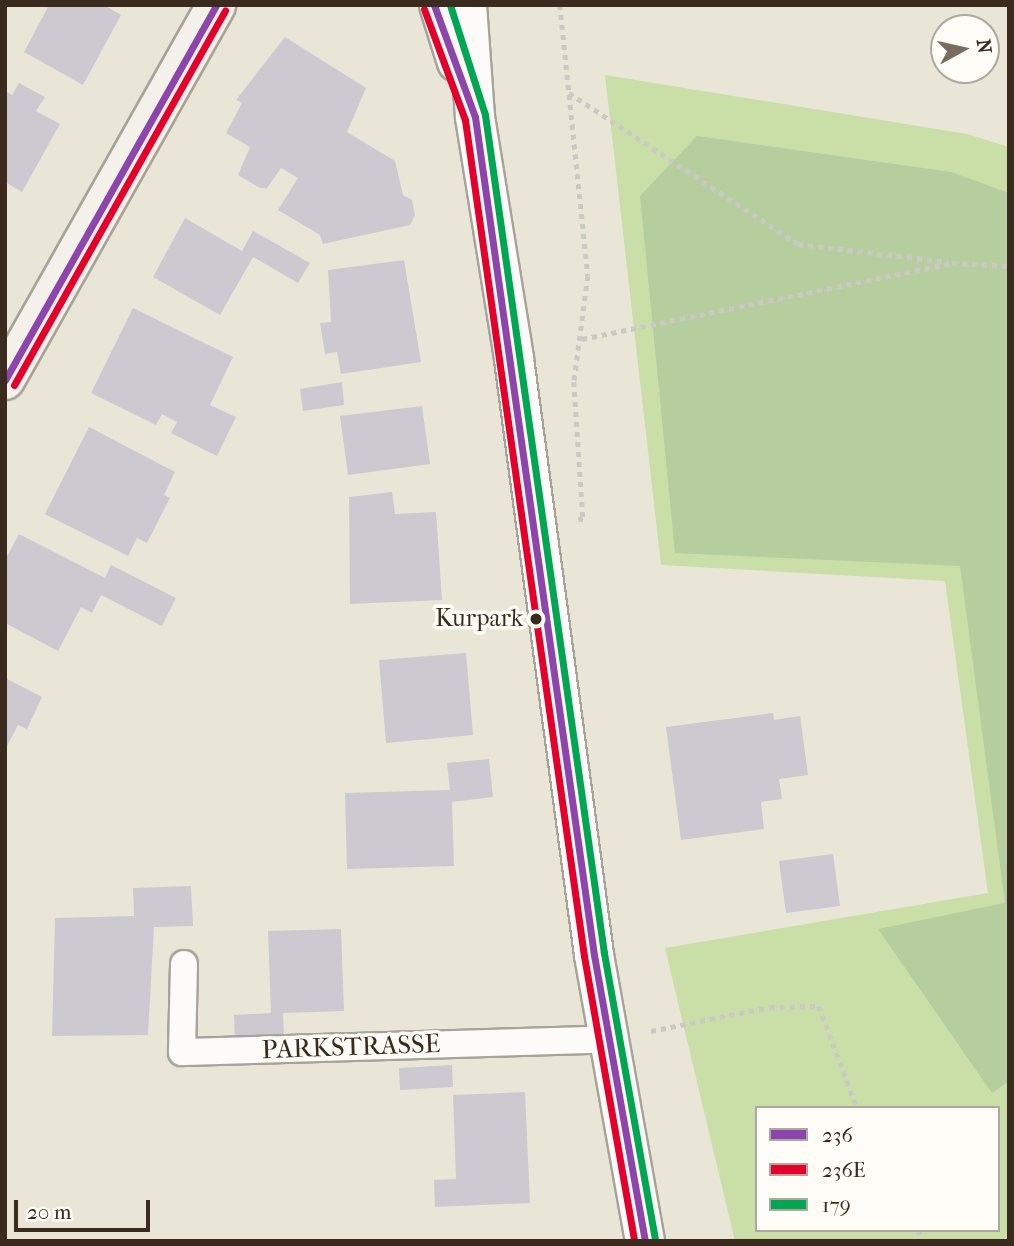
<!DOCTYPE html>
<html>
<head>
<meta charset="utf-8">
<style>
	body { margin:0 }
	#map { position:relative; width:1014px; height:1246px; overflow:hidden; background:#e9e6d8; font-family:"IM FELL French Canon",serif }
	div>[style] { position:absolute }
	.green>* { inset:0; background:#cadea8 }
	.forest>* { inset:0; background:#b6cd9e }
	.building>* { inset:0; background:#cdc9d0 }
	.path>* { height:4.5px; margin-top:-2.25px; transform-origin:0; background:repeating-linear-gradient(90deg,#cbc9c5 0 5px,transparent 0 10px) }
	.roads { filter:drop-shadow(2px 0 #a7a399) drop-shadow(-2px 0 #a7a399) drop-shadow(0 2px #a7a399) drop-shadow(0 -2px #a7a399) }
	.lane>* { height:26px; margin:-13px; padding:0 13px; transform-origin:13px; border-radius:13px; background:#fcfbf9 }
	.street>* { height:38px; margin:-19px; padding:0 19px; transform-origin:19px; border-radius:19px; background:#fcfbf9 }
	.secondary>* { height:38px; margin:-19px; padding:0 19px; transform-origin:19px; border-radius:19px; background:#f4f1eb }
	.bus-1>* { height:7px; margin:-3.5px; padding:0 3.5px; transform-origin:3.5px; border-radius:3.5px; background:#8e44ad }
	.bus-2>* { height:7px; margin:-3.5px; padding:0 3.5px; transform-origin:3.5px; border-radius:3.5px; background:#e4002b }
	.bus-3>* { height:7px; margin:-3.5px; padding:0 3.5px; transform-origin:3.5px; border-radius:3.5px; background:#00a651 }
	.dots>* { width:19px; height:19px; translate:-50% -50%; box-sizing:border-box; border:4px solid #fdfcf7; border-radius:50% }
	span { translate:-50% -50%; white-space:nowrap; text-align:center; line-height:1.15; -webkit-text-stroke:7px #fdfcf7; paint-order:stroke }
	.bus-label { font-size:24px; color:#3b2a1e }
	.right { translate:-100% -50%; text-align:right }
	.street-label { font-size:26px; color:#3b2a1e }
	.frame { position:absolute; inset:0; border:7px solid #3b2a1e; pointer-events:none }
	.legend { position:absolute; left:755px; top:1106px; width:245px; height:126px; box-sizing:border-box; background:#fdfcf7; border:2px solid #afa8a0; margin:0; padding:9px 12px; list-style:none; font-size:21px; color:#3b2a1e }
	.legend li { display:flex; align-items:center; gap:14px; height:35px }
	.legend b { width:35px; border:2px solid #afa8a0 }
	.north { position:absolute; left:930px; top:14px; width:70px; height:70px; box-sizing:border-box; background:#fdfcf7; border:2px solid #afa8a0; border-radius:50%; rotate:82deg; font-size:19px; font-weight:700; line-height:28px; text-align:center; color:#3b2a1e }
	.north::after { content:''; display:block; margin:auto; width:24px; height:32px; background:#786c5f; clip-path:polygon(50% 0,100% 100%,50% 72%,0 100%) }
	.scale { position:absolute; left:14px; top:1200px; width:136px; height:32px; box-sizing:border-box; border:4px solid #3b2a1e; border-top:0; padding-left:9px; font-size:21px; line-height:24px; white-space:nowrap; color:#3b2a1e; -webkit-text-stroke:5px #fdfcf7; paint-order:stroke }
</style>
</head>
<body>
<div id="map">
	<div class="green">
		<div style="clip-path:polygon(evenodd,605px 75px,967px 134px,1009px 147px,1009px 1241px,735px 1241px,665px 948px,988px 893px,945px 581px,661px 565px,605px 75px,757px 1108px,998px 1108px,998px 1230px,757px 1230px,757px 1108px)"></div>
	</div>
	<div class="forest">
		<div style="clip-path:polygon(697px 136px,951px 172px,1009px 193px,1009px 1081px,992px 1093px,878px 929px,1005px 903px,960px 566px,675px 553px,640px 196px)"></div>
	</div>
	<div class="building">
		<div style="clip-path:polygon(49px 5px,104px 5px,121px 15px,83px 85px,24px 52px)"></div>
		<div style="clip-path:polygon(285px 37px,366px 88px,347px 132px,395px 161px,403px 195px,412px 200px,415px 215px,410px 225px,323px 244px,320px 235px,278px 210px,298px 178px,281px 168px,267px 188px,260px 188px,238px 175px,250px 147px,226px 133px,242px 103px,236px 100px)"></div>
		<div style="clip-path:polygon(19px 83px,45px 97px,36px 111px,60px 124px,22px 192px,5px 182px,5px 91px,12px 95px)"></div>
		<div style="clip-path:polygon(185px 218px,242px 251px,253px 231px,310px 263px,298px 283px,253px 257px,220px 315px,153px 277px)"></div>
		<div style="clip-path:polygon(404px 260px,421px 362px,341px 374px,337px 352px,325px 354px,320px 323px,331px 322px,328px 270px)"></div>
		<div style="clip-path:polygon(133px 308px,233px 357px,210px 405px,236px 417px,217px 456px,171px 433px,177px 422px,162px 414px,156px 425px,91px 393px)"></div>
		<div style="clip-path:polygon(342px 382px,344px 405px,303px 411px,300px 389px)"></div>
		<div style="clip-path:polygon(422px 406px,430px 464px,348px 475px,340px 416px)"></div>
		<div style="clip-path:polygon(89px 427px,175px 472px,164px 495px,170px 498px,147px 543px,137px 538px,128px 556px,45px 514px)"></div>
		<div style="clip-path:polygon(392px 492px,395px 514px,436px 512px,442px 600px,350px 604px,349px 497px)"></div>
		<div style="clip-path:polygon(19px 534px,105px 578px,111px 565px,176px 598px,162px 626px,101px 595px,92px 613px,81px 607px,58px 651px,5px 623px,5px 560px)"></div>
		<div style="clip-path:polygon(466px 653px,473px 735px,386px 743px,379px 660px)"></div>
		<div style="clip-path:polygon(5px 678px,42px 697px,27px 729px,18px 725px,5px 750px)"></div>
		<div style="clip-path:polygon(773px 713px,774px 720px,800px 716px,808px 775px,779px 779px,782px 799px,761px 802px,764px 829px,681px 840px,666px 727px)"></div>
		<div style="clip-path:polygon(489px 759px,493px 797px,452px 802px,454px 866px,347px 869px,345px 793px,450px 790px,447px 763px)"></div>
		<div style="clip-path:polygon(833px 854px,840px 906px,786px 913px,779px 861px)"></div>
		<div style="clip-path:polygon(191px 886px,193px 926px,154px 927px,148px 1035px,52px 1036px,55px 918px,134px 916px,133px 888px)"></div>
		<div style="clip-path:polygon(341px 929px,344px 1011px,283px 1013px,284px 1040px,235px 1043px,234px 1015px,271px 1013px,268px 931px)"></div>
		<div style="clip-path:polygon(452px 1065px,453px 1087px,400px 1090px,399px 1068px)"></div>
		<div style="clip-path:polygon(525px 1092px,530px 1203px,435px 1207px,434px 1180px,456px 1179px,453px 1095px)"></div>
	</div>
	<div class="path">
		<div style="left:560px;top:5px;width:272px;rotate:84.1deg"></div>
		<div style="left:588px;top:276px;width:107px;rotate:97.5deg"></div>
		<div style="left:574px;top:382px;width:137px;rotate:86.2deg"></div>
		<div style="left:583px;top:519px;width:5px;rotate:169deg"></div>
		<div style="left:569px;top:93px;width:274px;rotate:33.4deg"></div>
		<div style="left:798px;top:244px;width:151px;rotate:6.8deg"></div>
		<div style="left:582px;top:339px;width:378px;rotate:-11.6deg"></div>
		<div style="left:952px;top:263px;width:57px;rotate:3deg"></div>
		<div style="left:651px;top:1031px;width:121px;rotate:-11.4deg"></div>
		<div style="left:770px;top:1007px;width:49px;rotate:-1.2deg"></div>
		<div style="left:819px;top:1006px;width:109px;rotate:69.6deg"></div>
		<div style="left:918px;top:1230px;width:12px;rotate:66deg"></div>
	</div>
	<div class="roads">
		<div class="lane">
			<div style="left:184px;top:964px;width:88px;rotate:91.3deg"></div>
			<div style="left:182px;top:1052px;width:427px;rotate:-1.7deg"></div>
		</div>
		<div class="street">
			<div style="left:439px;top:5px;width:60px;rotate:72.5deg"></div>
			<div style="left:467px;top:5px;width:112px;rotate:85.9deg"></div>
			<div style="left:475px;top:117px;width:245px;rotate:80.8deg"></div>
			<div style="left:514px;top:359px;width:601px;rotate:82.35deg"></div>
			<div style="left:594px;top:955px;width:291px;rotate:79.9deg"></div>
		</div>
		<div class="secondary">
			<div style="left:5px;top:380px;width:430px;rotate:-60.6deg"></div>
		</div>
	</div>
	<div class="bus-1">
		<div style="left:434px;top:5px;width:119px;rotate:69.9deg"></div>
		<div style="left:475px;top:117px;width:846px;rotate:81.92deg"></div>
		<div style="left:594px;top:955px;width:291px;rotate:79.9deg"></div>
		<div style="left:5px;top:380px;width:430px;rotate:-60.6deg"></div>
	</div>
	<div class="bus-2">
		<div style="left:424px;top:9px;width:118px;rotate:69.7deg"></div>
		<div style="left:465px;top:120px;width:844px;rotate:81.9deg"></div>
		<div style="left:584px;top:956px;width:289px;rotate:80deg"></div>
		<div style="left:14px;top:385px;width:430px;rotate:-60.6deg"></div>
	</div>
	<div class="bus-3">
		<div style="left:450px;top:5px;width:115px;rotate:72.3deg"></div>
		<div style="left:485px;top:115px;width:846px;rotate:81.92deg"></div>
		<div style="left:604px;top:953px;width:291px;rotate:79.9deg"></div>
	</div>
	<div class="dots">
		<div style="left:536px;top:619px;background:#3b2a1e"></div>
	</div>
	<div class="bus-label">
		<span class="right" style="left:523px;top:619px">Kurpark</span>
	</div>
	<div class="street-label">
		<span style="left:351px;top:1047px;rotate:-2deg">PARKSTRASSE</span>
	</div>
	<div class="frame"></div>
	<ul class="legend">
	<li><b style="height:9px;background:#8e44ad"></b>236</li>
	<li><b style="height:9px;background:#e4002b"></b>236E</li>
	<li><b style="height:9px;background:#00a651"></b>179</li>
	</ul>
	<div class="north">N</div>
	<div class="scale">20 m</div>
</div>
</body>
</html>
